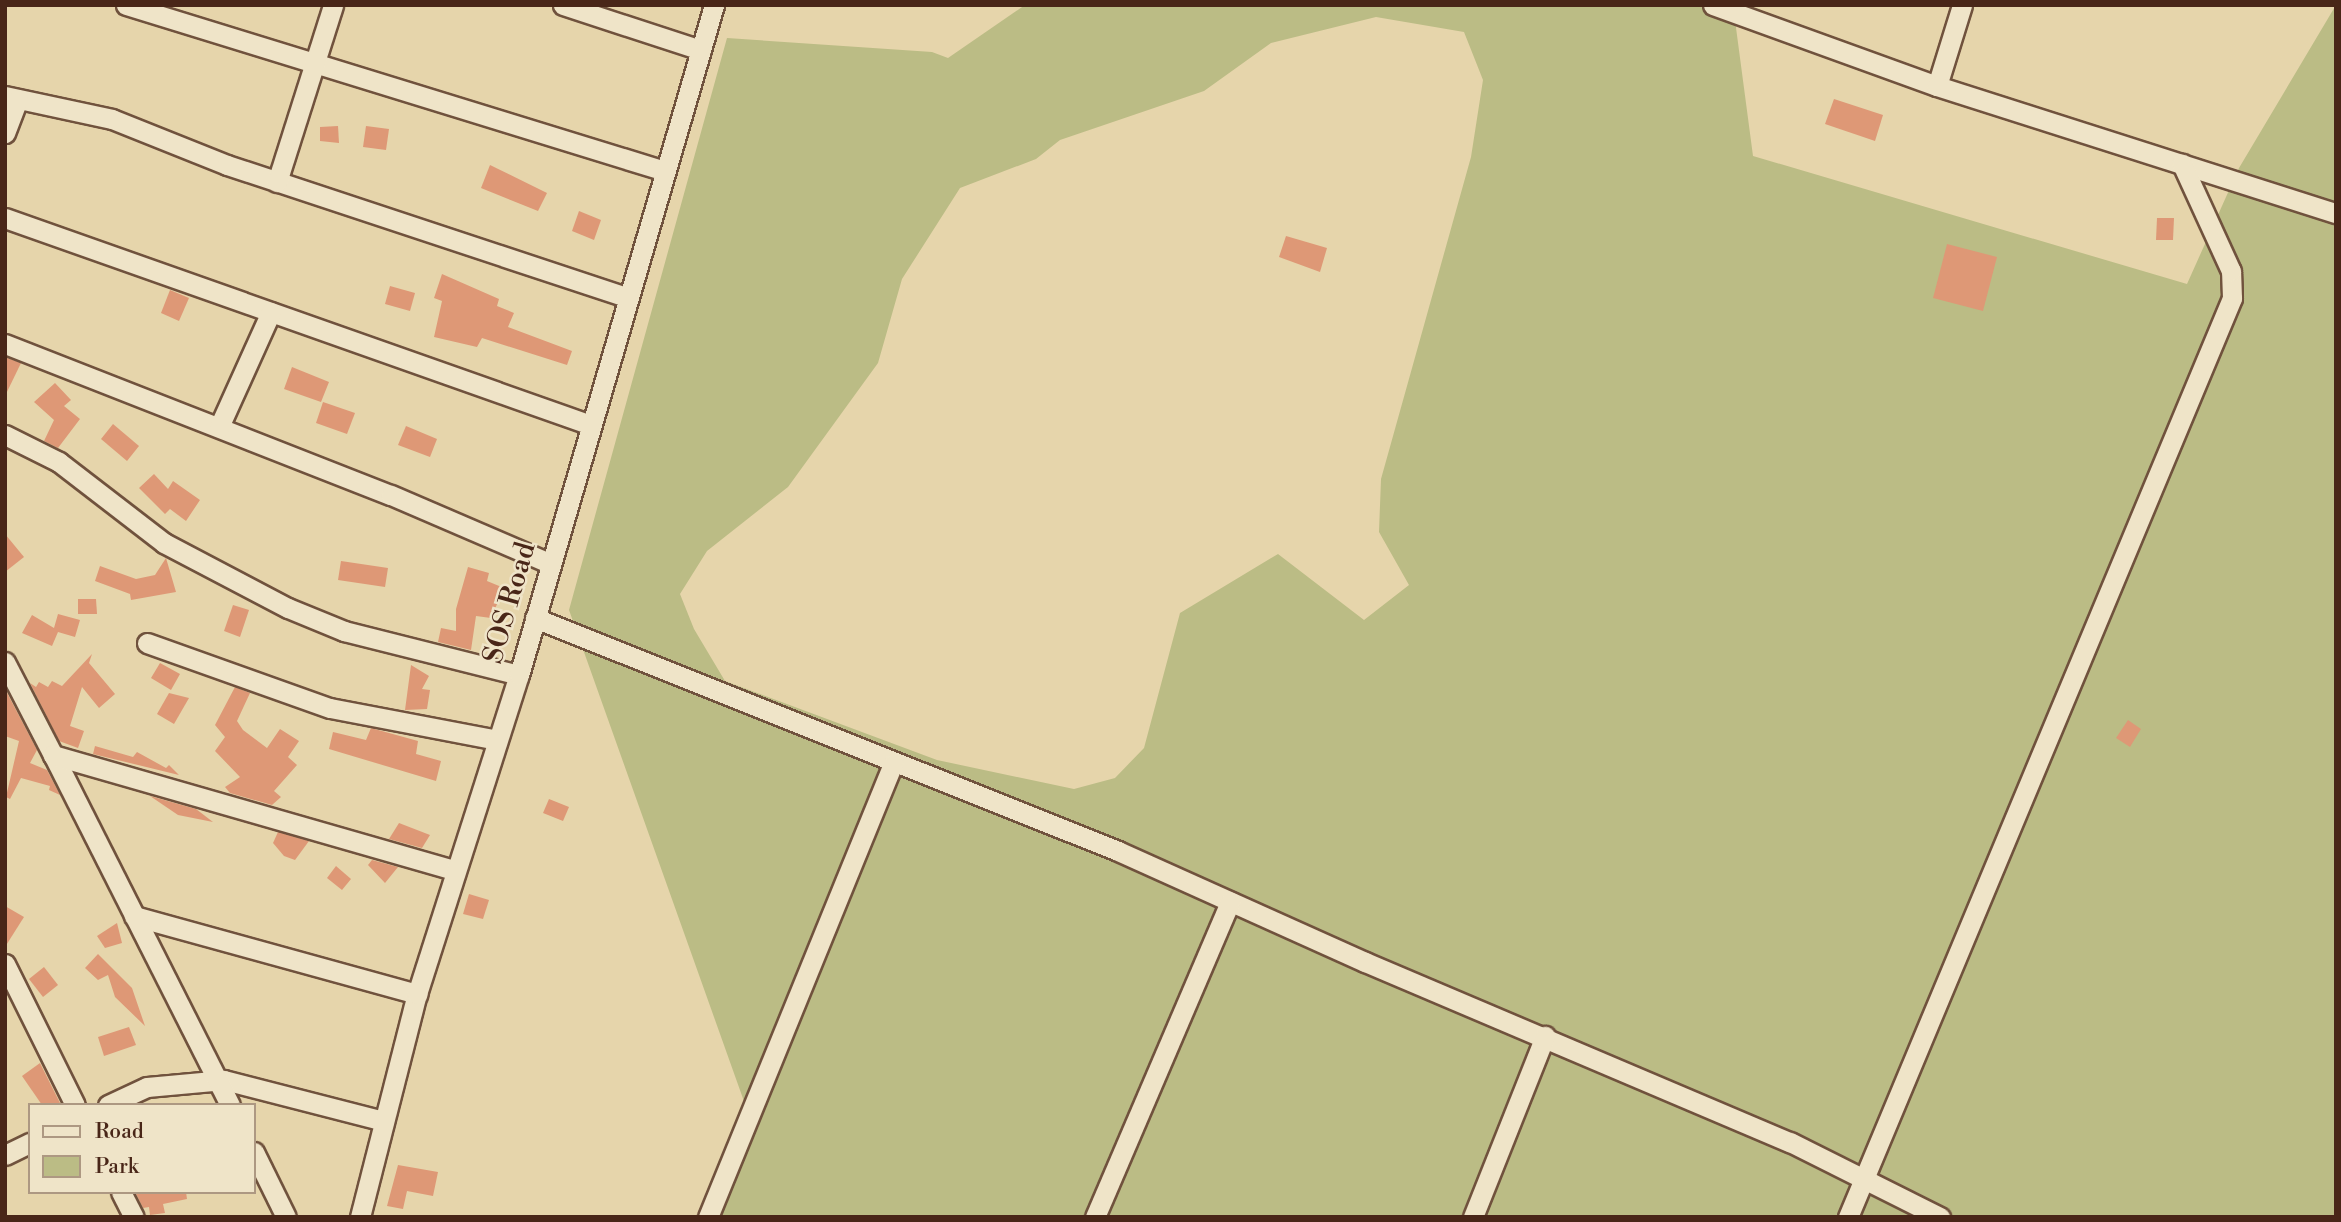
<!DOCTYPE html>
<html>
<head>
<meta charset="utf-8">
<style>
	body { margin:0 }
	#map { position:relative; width:2341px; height:1222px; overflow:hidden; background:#e6d5ab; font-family:"Libre Bodoni",serif }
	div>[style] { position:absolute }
	.green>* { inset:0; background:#bbbc85 }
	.building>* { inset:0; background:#de9876 }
	.roads { filter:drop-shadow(2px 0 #70523d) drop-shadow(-2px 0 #70523d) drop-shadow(0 2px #70523d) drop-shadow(0 -2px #70523d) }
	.minor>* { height:19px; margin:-9.5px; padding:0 9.5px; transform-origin:9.5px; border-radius:9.5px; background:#efe4c8 }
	span { translate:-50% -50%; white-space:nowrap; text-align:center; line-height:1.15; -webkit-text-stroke:5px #efe4c8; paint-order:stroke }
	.street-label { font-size:28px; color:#492618 }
	.frame { position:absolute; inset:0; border:7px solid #492618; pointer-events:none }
	.legend { position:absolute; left:28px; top:1103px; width:228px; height:91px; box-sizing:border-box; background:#efe4c8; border:2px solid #ad9882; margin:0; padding:9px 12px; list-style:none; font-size:21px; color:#492618 }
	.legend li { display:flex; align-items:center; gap:14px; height:35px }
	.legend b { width:35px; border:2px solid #ad9882 }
</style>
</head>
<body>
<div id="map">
	<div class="green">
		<div style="clip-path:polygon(evenodd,1025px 5px,1733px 5px,1753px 156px,2187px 284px,2239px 168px,2336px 5px,2336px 1217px,708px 1217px,751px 1121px,569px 610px,727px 38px,932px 52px,948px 58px,1025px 5px,1376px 17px,1464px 32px,1483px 80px,1471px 157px,1381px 479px,1379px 532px,1409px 585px,1364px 620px,1278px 554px,1180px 613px,1144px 748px,1115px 778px,1074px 789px,937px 760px,725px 681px,694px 629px,680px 594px,707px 551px,788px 487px,878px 363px,902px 279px,960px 188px,1036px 159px,1060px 140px,1204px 91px,1271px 43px,1376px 17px)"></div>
	</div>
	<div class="building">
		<div style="clip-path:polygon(1834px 99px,1883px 115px,1875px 141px,1825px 124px)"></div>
		<div style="clip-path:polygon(338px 126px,339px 143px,320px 141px,320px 127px)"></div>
		<div style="clip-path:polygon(366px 126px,389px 129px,386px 150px,363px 147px)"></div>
		<div style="clip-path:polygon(490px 165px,547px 193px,538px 211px,481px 188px)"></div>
		<div style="clip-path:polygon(579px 211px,601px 220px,594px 240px,572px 231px)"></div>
		<div style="clip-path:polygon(2157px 218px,2174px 218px,2173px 240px,2156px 240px)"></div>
		<div style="clip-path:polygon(1286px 236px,1327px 248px,1320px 272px,1279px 257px)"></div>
		<div style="clip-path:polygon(1947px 244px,1997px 257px,1983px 311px,1933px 298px)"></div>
		<div style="clip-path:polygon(442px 274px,499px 299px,497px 306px,514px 313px,508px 327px,572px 351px,567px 365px,482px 338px,477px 347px,434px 337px,442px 301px,434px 298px)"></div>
		<div style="clip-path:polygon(390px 286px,415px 293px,410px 311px,385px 304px)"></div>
		<div style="clip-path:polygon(170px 290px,189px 298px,179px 321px,161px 313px)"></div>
		<div style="clip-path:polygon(5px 357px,21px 363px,5px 396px)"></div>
		<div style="clip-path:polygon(292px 367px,329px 382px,321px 402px,284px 389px)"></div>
		<div style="clip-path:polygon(55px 383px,71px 400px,64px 406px,80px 419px,58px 448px,44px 441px,54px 420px,34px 402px)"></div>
		<div style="clip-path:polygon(323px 402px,355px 413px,347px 434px,316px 423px)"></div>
		<div style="clip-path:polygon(113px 424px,139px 446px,127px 461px,101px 439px)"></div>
		<div style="clip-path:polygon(406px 426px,437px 439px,430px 457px,398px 445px)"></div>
		<div style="clip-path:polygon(154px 474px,168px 489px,173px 481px,200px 500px,186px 521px,170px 509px,165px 514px,139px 488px)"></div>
		<div style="clip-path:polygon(5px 534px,24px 557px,5px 572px)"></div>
		<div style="clip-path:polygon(166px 558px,176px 592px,131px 600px,130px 594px,95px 581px,100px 566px,136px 579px,155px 575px)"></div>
		<div style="clip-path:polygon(341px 561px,388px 568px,385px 587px,338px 580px)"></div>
		<div style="clip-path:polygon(468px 567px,489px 573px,487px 581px,504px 588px,491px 618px,476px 616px,471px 650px,438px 642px,441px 628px,456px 631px,456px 609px)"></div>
		<div style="clip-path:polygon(78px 599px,96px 599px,97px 614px,78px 614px)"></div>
		<div style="clip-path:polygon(233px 605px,249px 610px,240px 637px,224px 631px)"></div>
		<div style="clip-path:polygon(58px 614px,80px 620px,75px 637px,58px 632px,52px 646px,22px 633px,32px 615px,54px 628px)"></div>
		<div style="clip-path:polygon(92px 654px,89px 663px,115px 694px,99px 708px,82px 687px,70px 726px,84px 731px,78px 748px,59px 741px,30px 683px,36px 687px,39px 682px,48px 687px,52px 681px,62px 686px)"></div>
		<div style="clip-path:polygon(160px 663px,180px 674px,171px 690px,151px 678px)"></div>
		<div style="clip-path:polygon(411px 665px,429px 676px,422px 689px,430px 690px,427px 709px,405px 710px)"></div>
		<div style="clip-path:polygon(235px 687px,250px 693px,237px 721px,243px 730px,267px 748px,280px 729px,299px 741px,288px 757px,297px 765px,274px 791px,281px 797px,272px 805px,230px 793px,225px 787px,240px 777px,215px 751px,225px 737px,215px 725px)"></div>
		<div style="clip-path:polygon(5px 689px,37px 750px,30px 763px,47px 770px,60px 795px,49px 790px,50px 786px,21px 778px,10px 799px,6px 797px,19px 741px,5px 736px)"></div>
		<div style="clip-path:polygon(169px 693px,189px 698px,174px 724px,157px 714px)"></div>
		<div style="clip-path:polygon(2128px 720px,2141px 729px,2130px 747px,2116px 738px)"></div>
		<div style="clip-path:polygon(371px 728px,418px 741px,416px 754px,441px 761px,436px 781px,329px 749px,333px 732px,366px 740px)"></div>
		<div style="clip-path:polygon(95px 746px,133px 757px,137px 752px,166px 768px,169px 765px,179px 775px,93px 754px)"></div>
		<div style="clip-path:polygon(150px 796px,196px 809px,213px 822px,178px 815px)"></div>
		<div style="clip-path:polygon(549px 799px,569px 807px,563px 821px,543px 813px)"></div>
		<div style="clip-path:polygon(399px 823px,430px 835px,422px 848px,389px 839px)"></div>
		<div style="clip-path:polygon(278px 832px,309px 841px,295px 860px,284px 856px,273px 843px)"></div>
		<div style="clip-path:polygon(372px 860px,398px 867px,385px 883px,368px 865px)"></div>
		<div style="clip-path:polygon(336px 866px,351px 879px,342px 890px,327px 878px)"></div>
		<div style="clip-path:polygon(469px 894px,489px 900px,483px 919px,463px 914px)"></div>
		<div style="clip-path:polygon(5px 906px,24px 917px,5px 947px)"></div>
		<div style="clip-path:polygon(117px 923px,122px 943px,105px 948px,97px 936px)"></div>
		<div style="clip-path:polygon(98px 954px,132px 988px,145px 1026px,115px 997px,108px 975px,98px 980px,85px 968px)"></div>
		<div style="clip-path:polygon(44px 967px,58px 985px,43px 997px,29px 979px)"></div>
		<div style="clip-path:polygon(129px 1027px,136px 1045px,104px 1056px,98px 1037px)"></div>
		<div style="clip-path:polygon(40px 1063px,61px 1105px,42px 1105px,22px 1076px)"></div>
		<div style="clip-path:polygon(398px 1165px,438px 1172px,433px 1196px,407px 1191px,403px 1209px,387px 1206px)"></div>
		<div style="clip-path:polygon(135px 1192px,186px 1192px,187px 1199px,163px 1204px,165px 1213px,150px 1215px,149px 1207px,143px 1208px)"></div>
	</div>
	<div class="roads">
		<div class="minor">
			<div style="left:126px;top:5px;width:564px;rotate:17.12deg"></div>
			<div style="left:563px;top:5px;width:145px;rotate:18.1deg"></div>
			<div style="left:1713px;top:5px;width:238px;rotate:19.9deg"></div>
			<div style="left:1937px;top:86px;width:85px;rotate:-72.8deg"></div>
			<div style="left:1937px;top:86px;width:419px;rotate:17.7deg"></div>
			<div style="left:5px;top:96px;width:109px;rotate:12.1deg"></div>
			<div style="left:112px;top:119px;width:124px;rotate:21.8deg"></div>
			<div style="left:227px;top:165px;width:422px;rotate:18.3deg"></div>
			<div style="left:5px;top:133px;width:36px;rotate:-69deg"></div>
			<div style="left:277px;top:182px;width:186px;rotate:-72.4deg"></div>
			<div style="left:5px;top:218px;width:621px;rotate:19.46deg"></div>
			<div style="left:5px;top:344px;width:414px;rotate:21.4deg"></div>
			<div style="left:391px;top:495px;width:174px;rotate:23.3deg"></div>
			<div style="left:219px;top:427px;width:126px;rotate:-65.7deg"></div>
			<div style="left:5px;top:435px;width:60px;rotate:26.6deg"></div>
			<div style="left:59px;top:462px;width:133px;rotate:37.6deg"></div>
			<div style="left:164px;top:543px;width:140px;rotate:27.7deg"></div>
			<div style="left:288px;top:608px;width:61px;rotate:22.3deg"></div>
			<div style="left:344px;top:631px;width:180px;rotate:14.1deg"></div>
			<div style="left:535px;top:618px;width:628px;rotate:21.78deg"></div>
			<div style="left:1118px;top:851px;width:271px;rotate:24.2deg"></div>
			<div style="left:1365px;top:962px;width:462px;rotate:23deg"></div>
			<div style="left:1790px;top:1142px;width:168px;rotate:26.6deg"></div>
			<div style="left:147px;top:643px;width:194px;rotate:19.6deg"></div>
			<div style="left:330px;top:708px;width:170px;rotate:10.8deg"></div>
			<div style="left:5px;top:662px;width:105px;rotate:62.7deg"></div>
			<div style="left:134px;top:916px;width:294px;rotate:15.4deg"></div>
			<div style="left:5px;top:964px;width:157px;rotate:63.6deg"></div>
			<div style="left:108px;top:1105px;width:43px;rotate:-24.8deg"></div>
			<div style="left:147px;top:1087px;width:77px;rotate:-5.2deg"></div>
			<div style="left:224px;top:1080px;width:165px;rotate:14.4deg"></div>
			<div style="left:230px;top:1105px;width:392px;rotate:-116.8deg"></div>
			<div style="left:53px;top:755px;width:416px;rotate:16deg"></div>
			<div style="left:254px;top:1152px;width:72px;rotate:63.8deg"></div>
			<div style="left:5px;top:1155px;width:28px;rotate:-26deg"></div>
			<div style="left:121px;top:1192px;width:28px;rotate:63deg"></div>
			<div style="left:360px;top:1217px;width:230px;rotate:-75.7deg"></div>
			<div style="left:417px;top:994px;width:335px;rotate:-72.3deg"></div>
			<div style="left:519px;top:675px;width:698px;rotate:-73.77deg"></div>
			<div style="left:708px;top:1217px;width:490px;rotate:-67.8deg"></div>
			<div style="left:1095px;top:1217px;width:343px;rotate:-66.8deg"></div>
			<div style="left:1473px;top:1217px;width:195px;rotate:-68.3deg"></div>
			<div style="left:1848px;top:1217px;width:996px;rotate:-67.32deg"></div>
			<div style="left:2232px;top:298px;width:27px;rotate:-92deg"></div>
			<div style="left:2231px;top:271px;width:118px;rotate:-114.6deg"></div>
		</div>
	</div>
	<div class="street-label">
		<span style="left:510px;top:603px;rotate:-74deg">SOS Road</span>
	</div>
	<div class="frame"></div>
	<ul class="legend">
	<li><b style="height:9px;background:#efe4c8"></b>Road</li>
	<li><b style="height:19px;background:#bbbc85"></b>Park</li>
	</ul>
</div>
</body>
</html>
